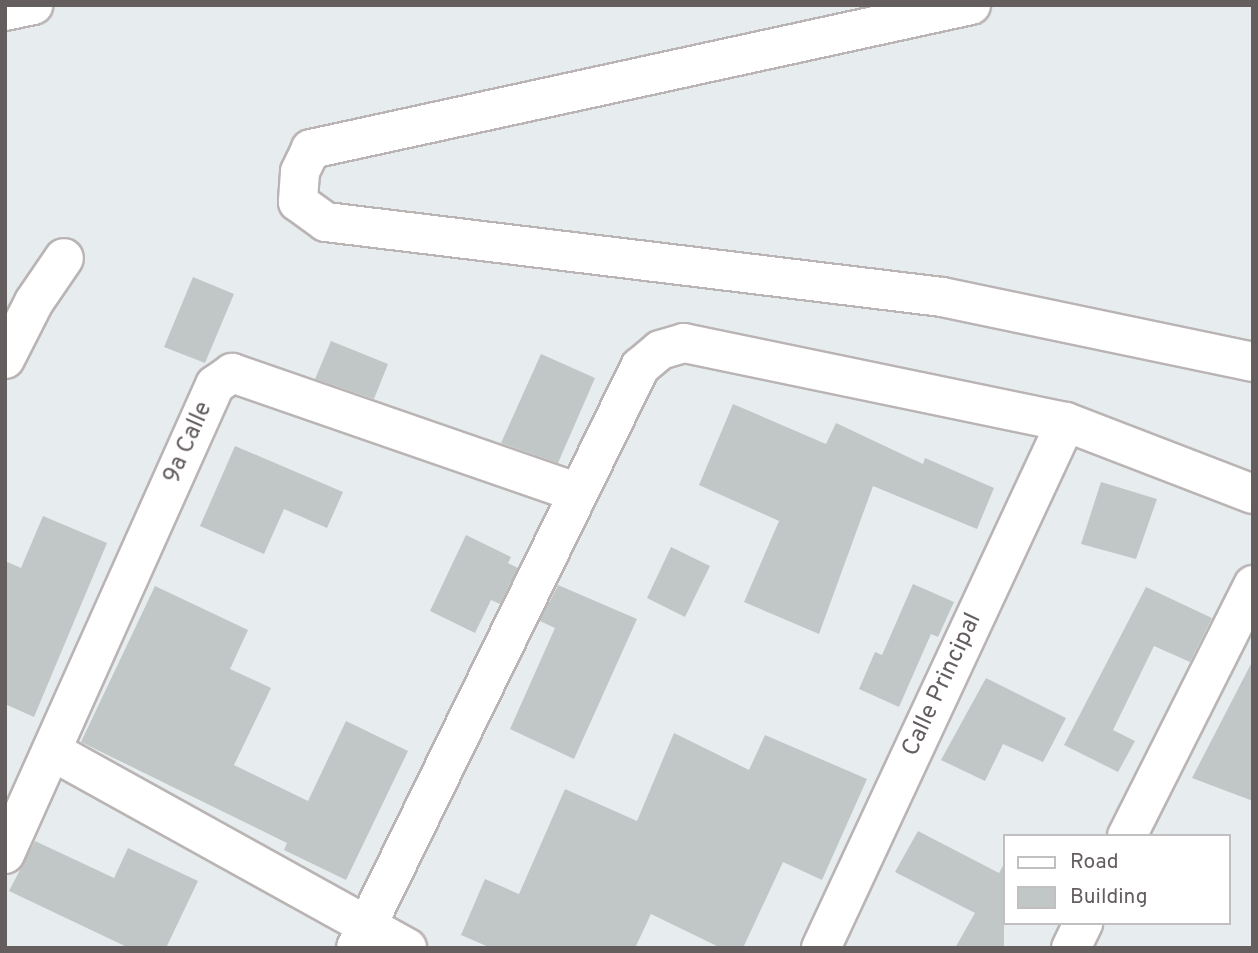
<!DOCTYPE html>
<html>
<head>
<meta charset="utf-8">
<style>
	body { margin:0 }
	#map { position:relative; width:1258px; height:953px; overflow:hidden; background:#e7edef; font-family:Overpass,sans-serif }
	div>[style] { position:absolute }
	.building>* { inset:0; background:#c1c7c7 }
	.roads { filter:drop-shadow(2px 0 #bab4b4) drop-shadow(-2px 0 #bab4b4) drop-shadow(0 2px #bab4b4) drop-shadow(0 -2px #bab4b4) }
	.minor>* { height:38px; margin:-19px; padding:0 19px; transform-origin:19px; border-radius:19px; background:#fff }
	span { translate:-50% -50%; white-space:nowrap; text-align:center; line-height:1.15; -webkit-text-stroke:6px #fff; paint-order:stroke }
	.street-label { font-size:24px; color:#655e5f }
	.frame { position:absolute; inset:0; border:7px solid #655e5f; pointer-events:none }
	.legend { position:absolute; left:1003px; top:834px; width:228px; height:91px; box-sizing:border-box; background:#fff; border:2px solid #c1bfbf; margin:0; padding:9px 12px; list-style:none; font-size:21px; color:#655e5f }
	.legend li { display:flex; align-items:center; gap:14px; height:35px }
	.legend b { width:35px; border:2px solid #c1bfbf }
</style>
</head>
<body>
<div id="map">
	<div class="building">
		<div style="clip-path:polygon(193px 277px,234px 294px,205px 363px,164px 347px)"></div>
		<div style="clip-path:polygon(331px 341px,388px 364px,374px 399px,315px 379px)"></div>
		<div style="clip-path:polygon(541px 354px,595px 378px,558px 463px,501px 443px)"></div>
		<div style="clip-path:polygon(733px 404px,826px 444px,836px 423px,923px 464px,925px 458px,994px 488px,977px 529px,873px 486px,819px 634px,744px 602px,779px 521px,699px 485px)"></div>
		<div style="clip-path:polygon(235px 446px,343px 492px,327px 528px,284px 509px,264px 554px,200px 526px)"></div>
		<div style="clip-path:polygon(1101px 482px,1157px 499px,1136px 559px,1081px 544px)"></div>
		<div style="clip-path:polygon(43px 516px,107px 543px,34px 717px,5px 704px,5px 561px,21px 568px)"></div>
		<div style="clip-path:polygon(466px 535px,511px 557px,508px 563px,518px 568px,500px 604px,491px 600px,475px 633px,430px 611px)"></div>
		<div style="clip-path:polygon(671px 547px,710px 566px,685px 617px,647px 598px)"></div>
		<div style="clip-path:polygon(913px 584px,954px 602px,938px 637px,931px 634px,899px 707px,859px 689px,875px 652px,882px 655px)"></div>
		<div style="clip-path:polygon(558px 585px,637px 619px,574px 759px,510px 729px,555px 628px,540px 621px)"></div>
		<div style="clip-path:polygon(155px 586px,248px 630px,230px 669px,271px 688px,234px 765px,308px 801px,346px 721px,408px 751px,346px 880px,284px 850px,287px 843px,81px 742px)"></div>
		<div style="clip-path:polygon(1146px 587px,1212px 618px,1190px 662px,1154px 646px,1113px 730px,1135px 741px,1118px 772px,1064px 745px)"></div>
		<div style="clip-path:polygon(1253px 660px,1253px 801px,1192px 778px)"></div>
		<div style="clip-path:polygon(986px 678px,1066px 718px,1043px 762px,1003px 744px,985px 781px,941px 760px)"></div>
		<div style="clip-path:polygon(674px 733px,749px 770px,765px 735px,867px 779px,822px 880px,783px 862px,743px 948px,721px 948px,651px 914px,635px 948px,491px 948px,461px 935px,485px 879px,519px 894px,565px 789px,637px 821px)"></div>
		<div style="clip-path:polygon(918px 831px,999px 873px,1004px 864px,1004px 948px,955px 948px,975px 913px,895px 872px)"></div>
		<div style="clip-path:polygon(35px 841px,114px 878px,128px 848px,198px 881px,166px 948px,129px 948px,9px 891px)"></div>
	</div>
	<div class="roads">
		<div class="minor">
			<div style="left:971px;top:5px;width:676px;rotate:167.69deg"></div>
			<div style="left:311px;top:149px;width:25px;rotate:116deg"></div>
			<div style="left:300px;top:172px;width:30px;rotate:94deg"></div>
			<div style="left:298px;top:202px;width:34px;rotate:36deg"></div>
			<div style="left:326px;top:222px;width:621px;rotate:6.94deg"></div>
			<div style="left:942px;top:297px;width:318px;rotate:11.8deg"></div>
			<div style="left:5px;top:11px;width:29px;rotate:-12deg"></div>
			<div style="left:5px;top:359px;width:64px;rotate:-63deg"></div>
			<div style="left:34px;top:302px;width:53px;rotate:-55.7deg"></div>
			<div style="left:52px;top:751px;width:406px;rotate:29deg"></div>
			<div style="left:1127px;top:836px;width:281px;rotate:-63.3deg"></div>
			<div style="left:5px;top:854px;width:514px;rotate:-65.88deg"></div>
			<div style="left:215px;top:385px;width:21px;rotate:-35deg"></div>
			<div style="left:232px;top:373px;width:366px;rotate:19.1deg"></div>
			<div style="left:356px;top:948px;width:647px;rotate:-63.95deg"></div>
			<div style="left:640px;top:367px;width:26px;rotate:-40deg"></div>
			<div style="left:660px;top:350px;width:25px;rotate:-16deg"></div>
			<div style="left:684px;top:343px;width:390px;rotate:11.7deg"></div>
			<div style="left:1066px;top:422px;width:200px;rotate:21.1deg"></div>
			<div style="left:821px;top:948px;width:580px;rotate:-65.02deg"></div>
			<div style="left:1071px;top:948px;width:28px;rotate:-64deg"></div>
		</div>
	</div>
	<div class="street-label">
		<span style="left:189px;top:443px;rotate:-66deg">9a Calle</span>
		<span style="left:943px;top:685px;rotate:-65deg">Calle Principal</span>
	</div>
	<div class="frame"></div>
	<ul class="legend">
	<li><b style="height:9px;background:#fff"></b>Road</li>
	<li><b style="height:19px;background:#c1c7c7"></b>Building</li>
	</ul>
</div>
</body>
</html>
